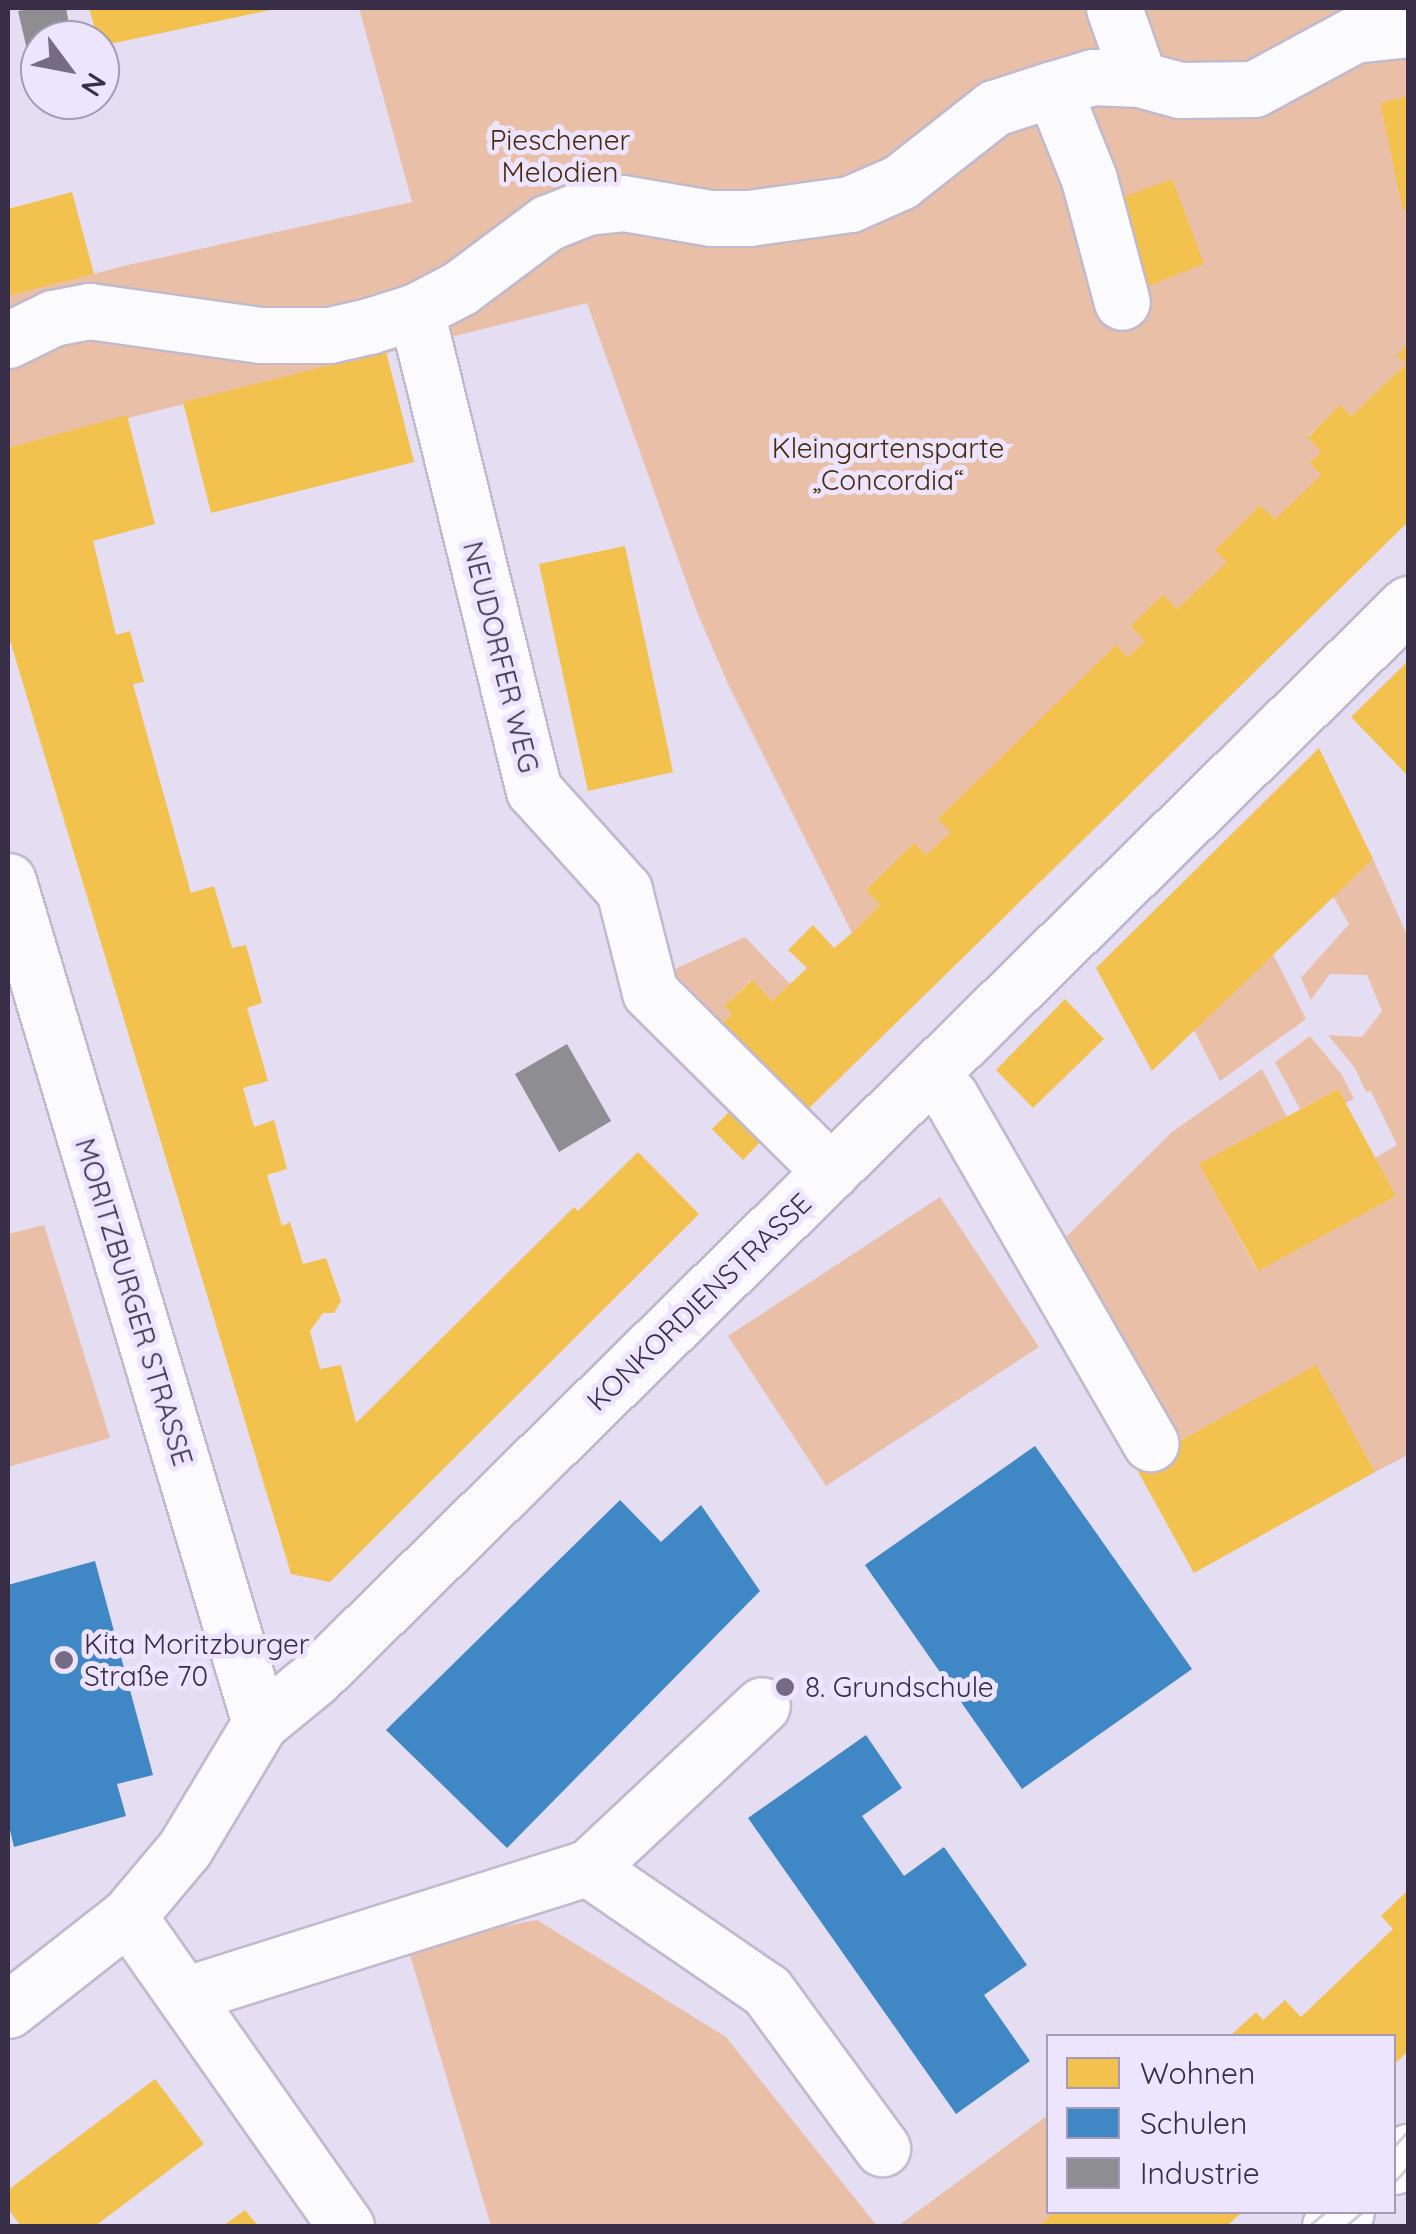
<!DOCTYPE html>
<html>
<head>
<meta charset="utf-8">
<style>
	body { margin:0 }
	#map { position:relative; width:1416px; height:2234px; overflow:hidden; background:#e5ddf2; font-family:Quicksand,sans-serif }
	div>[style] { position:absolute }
	.green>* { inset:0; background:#e9c0a7 }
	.homes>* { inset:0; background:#f2c14e }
	.schools>* { inset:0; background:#3f88c5 }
	.industry>* { inset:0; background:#8d8d92 }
	.roads { filter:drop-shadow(2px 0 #c1b9ce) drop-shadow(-2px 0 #c1b9ce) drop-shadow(0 2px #c1b9ce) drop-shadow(0 -2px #c1b9ce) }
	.minor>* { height:55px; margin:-27.5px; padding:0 27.5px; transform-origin:27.5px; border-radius:27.5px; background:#fbfafd }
	.tram>* { height:2.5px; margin:-1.25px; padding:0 1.25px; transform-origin:1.25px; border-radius:1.25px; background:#d1ced5 }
	.dots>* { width:28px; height:28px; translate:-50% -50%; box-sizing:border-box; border:5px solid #ede4fe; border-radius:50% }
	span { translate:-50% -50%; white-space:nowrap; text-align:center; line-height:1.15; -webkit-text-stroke:10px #ede4fe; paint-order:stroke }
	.park-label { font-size:28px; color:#492a0c }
	.street-label { font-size:28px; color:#382e48 }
	.poi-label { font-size:28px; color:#382e48 }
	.left { translate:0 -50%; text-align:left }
	.frame { position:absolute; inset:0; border:10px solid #382e48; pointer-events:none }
	.legend { position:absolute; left:1046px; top:2034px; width:350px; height:180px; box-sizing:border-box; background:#ede4fe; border:2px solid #a59bb5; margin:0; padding:12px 18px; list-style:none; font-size:30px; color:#382e48 }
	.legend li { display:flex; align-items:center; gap:20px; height:50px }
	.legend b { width:50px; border:2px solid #a59bb5 }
	.north { position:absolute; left:20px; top:20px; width:100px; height:100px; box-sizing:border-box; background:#ede4fe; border:2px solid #a59bb5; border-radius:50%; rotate:122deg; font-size:28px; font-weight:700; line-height:40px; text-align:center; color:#382e48 }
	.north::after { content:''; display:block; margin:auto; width:35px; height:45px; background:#756b84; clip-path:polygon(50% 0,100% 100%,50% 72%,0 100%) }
</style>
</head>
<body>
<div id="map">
	<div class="green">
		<div style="clip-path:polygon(359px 8px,1408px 8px,1408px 96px,1380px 103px,1404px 209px,1408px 209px,1408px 344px,1398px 355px,1406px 364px,1351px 416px,1340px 406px,1308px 436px,1321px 452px,1321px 475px,1275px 519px,1260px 505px,1216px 549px,1227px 562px,1177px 609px,1163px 596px,1145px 641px,1128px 657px,1117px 646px,939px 818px,951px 832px,926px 855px,913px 844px,866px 890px,880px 905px,852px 933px,728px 684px,697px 612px,587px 303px,8px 448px,8px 296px,128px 265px,412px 202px)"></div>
		<div style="clip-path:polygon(1373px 859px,1408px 937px,1408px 1455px,1375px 1472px,1316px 1366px,1174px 1444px,1062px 1241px,1172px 1132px,1262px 1069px,1287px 1117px,1200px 1165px,1257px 1271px,1396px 1196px,1375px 1158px,1397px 1145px,1371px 1091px,1366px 1092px,1355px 1068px,1328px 1035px,1362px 1037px,1382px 1011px,1367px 975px,1330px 974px,1311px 1000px,1301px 978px,1349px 924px,1333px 896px)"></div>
		<div style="clip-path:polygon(745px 937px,790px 984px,772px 1001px,751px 980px,724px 1006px,732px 1014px,718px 1027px,666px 973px)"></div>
		<div style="clip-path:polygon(1273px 954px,1306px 1019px,1220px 1081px,1194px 1030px)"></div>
		<div style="clip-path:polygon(1310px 1036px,1342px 1075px,1354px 1099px,1345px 1103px,1338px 1089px,1300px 1109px,1275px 1062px)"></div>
		<div style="clip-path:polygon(940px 1197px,1039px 1347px,826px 1486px,728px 1336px)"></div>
		<div style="clip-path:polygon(44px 1225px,110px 1438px,8px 1467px,8px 1234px)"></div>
		<div style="clip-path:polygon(537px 1920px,726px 2037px,877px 2226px,491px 2226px,407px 1945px)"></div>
		<div style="clip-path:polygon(1048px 2115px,1048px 2212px,1055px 2212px,1038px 2226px,898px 2226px)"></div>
	</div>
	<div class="homes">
		<div style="clip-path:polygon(89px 8px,275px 8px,275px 9px,100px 46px)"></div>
		<div style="clip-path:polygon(1408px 96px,1408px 209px,1403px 210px,1380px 103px)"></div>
		<div style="clip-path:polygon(1172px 179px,1204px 264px,1143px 288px,1110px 202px)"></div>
		<div style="clip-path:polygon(72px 192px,94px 274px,8px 296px,8px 209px)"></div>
		<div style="clip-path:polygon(1408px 344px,1408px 522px,802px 1115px,718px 1027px,732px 1014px,724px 1006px,752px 980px,772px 1001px,807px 968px,788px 950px,813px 925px,834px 948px,852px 933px,880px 905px,866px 890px,914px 843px,926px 855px,951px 832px,938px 819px,1116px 645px,1128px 657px,1145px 641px,1131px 626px,1163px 595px,1177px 609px,1227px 562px,1215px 550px,1260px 505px,1275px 519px,1321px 475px,1310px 463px,1321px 452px,1308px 437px,1340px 405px,1351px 416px,1406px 364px,1397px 355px)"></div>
		<div style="clip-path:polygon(386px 351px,414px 462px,211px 513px,183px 402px)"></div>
		<div style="clip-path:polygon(127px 415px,155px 524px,93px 541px,116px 635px,130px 631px,144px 682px,133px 684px,191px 893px,214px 886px,232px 948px,246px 945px,262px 1003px,247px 1008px,268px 1081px,243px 1088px,254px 1127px,274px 1120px,287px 1169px,267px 1175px,282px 1226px,290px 1222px,303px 1264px,326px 1258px,341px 1301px,334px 1313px,323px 1313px,310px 1331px,320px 1369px,341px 1365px,356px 1423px,574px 1207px,578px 1211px,638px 1152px,699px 1214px,330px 1582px,291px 1574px,8px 634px,8px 448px)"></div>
		<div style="clip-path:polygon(625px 546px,673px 772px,588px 791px,539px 564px)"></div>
		<div style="clip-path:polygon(1408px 661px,1408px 776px,1351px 717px)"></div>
		<div style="clip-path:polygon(1319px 748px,1373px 859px,1152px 1071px,1096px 968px)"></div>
		<div style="clip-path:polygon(1065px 999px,1104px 1039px,1033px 1108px,996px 1070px)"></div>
		<div style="clip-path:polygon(1338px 1089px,1396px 1196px,1258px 1271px,1199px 1164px)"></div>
		<div style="clip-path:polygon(734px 1107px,764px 1138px,743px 1160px,712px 1129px)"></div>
		<div style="clip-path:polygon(1316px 1365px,1375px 1472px,1194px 1573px,1135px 1466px)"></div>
		<div style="clip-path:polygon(1408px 1890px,1408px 2051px,1394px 2065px,1394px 2036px,1230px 2036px,1256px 2012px,1263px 2020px,1285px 2000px,1301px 2017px,1393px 1929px,1381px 1916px)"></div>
		<div style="clip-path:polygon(155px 2079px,204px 2144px,95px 2226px,21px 2226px,8px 2209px,8px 2190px)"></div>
		<div style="clip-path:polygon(245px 2210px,258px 2226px,223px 2226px)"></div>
		<div style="clip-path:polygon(1055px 2212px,1242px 2212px,1227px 2226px,1038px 2226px)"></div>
	</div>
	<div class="schools">
		<div style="clip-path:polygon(1035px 1446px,1192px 1669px,1022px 1789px,865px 1565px)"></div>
		<div style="clip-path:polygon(620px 1500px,661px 1542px,701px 1505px,760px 1591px,507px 1848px,386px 1730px)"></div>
		<div style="clip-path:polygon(95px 1561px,153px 1775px,117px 1784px,126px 1816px,14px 1847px,8px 1822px,8px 1585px)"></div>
		<div style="clip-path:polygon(866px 1735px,902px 1788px,862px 1816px,904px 1876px,944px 1847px,1027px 1965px,984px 1995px,1030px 2061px,956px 2114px,748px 1818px)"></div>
	</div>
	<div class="industry">
		<div style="clip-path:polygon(34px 8px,66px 8px,72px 40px,40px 40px,40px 51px,28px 54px,18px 11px)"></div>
		<div style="clip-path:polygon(567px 1044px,611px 1121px,559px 1152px,515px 1074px)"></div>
	</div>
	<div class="roads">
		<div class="minor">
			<div style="left:1114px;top:8px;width:75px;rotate:70.6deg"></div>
			<div style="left:1053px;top:89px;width:97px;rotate:68.2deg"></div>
			<div style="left:1089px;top:179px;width:127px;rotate:75deg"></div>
			<div style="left:416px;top:311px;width:493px;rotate:76.2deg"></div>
			<div style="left:534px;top:790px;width:135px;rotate:48deg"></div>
			<div style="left:624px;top:890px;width:105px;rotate:75.7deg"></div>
			<div style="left:650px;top:992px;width:255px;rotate:44.8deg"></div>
			<div style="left:8px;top:340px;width:50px;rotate:-26.1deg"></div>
			<div style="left:53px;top:318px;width:37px;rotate:-11deg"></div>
			<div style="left:89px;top:311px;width:173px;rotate:8deg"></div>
			<div style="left:260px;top:335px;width:69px"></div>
			<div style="left:329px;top:335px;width:41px;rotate:-12.7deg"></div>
			<div style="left:369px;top:326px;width:49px;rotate:-17.7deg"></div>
			<div style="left:416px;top:311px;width:50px;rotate:-27.6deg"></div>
			<div style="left:460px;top:288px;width:109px;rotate:-36.8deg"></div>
			<div style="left:547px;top:223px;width:43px;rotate:-21.8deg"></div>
			<div style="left:587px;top:207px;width:36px;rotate:-6deg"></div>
			<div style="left:623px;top:203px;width:89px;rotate:9.7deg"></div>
			<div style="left:711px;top:218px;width:38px"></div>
			<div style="left:749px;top:218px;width:102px;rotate:-7.9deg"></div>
			<div style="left:850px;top:204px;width:55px;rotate:-23.7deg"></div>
			<div style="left:900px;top:182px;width:120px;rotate:-38.2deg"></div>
			<div style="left:994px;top:108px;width:62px;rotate:-17.9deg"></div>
			<div style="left:1053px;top:89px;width:42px;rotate:-16.7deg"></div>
			<div style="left:1093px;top:77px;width:46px;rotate:2.5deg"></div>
			<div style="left:1139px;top:79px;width:42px;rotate:15deg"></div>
			<div style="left:1180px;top:90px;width:74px;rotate:-0.8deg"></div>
			<div style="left:1254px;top:89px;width:114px;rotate:-28.4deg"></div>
			<div style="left:1354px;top:35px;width:54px;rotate:-6.3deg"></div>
			<div style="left:8px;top:881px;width:879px;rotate:73.34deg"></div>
			<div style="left:930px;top:1074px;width:30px;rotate:48deg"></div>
			<div style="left:950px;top:1096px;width:401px;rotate:60deg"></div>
			<div style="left:588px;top:1868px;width:238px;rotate:-43.1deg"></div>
			<div style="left:128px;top:1916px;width:379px;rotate:54.9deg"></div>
			<div style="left:184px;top:1995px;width:423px;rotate:-17.5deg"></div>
			<div style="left:588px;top:1868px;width:217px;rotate:34.5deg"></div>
			<div style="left:767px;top:1991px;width:195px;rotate:53.8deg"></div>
			<div style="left:8px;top:2010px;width:152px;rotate:-38.1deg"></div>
			<div style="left:128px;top:1916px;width:89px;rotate:-50deg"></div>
			<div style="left:185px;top:1848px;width:146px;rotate:-59deg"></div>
			<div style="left:260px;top:1723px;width:71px;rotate:-39.3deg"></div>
			<div style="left:315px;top:1678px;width:1532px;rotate:-44.5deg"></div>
			<div style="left:1394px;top:2166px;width:20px;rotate:-45deg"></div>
			<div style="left:1330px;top:2226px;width:21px;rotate:-41deg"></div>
		</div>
	</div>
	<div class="tram">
		<div style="left:1394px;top:2146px;width:21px;rotate:-47deg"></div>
		<div style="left:1394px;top:2182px;width:21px;rotate:-47deg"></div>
		<div style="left:1309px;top:2226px;width:21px;rotate:-41deg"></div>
		<div style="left:1346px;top:2226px;width:21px;rotate:-41deg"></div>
	</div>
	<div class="dots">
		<div style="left:64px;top:1660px;background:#756b84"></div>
		<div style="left:785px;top:1687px;background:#756b84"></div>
	</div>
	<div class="park-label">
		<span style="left:560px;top:156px">Pieschener<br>Melodien</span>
		<span style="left:888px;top:464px">Kleingartensparte<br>„Concordia“</span>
	</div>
	<div class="street-label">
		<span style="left:501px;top:657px;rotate:76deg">NEUDORFER WEG</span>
		<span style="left:134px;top:1302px;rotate:73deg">MORITZBURGER STRASSE</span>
		<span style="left:699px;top:1302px;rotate:-44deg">KONKORDIENSTRASSE</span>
	</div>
	<div class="poi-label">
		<span class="left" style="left:84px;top:1660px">Kita Moritzburger<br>Straße 70</span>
		<span class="left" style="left:805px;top:1687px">8. Grundschule</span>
	</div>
	<div class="frame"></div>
	<ul class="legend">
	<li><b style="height:28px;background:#f2c14e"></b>Wohnen</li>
	<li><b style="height:28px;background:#3f88c5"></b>Schulen</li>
	<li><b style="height:28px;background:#8d8d92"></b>Industrie</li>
	</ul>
	<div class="north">N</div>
</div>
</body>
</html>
